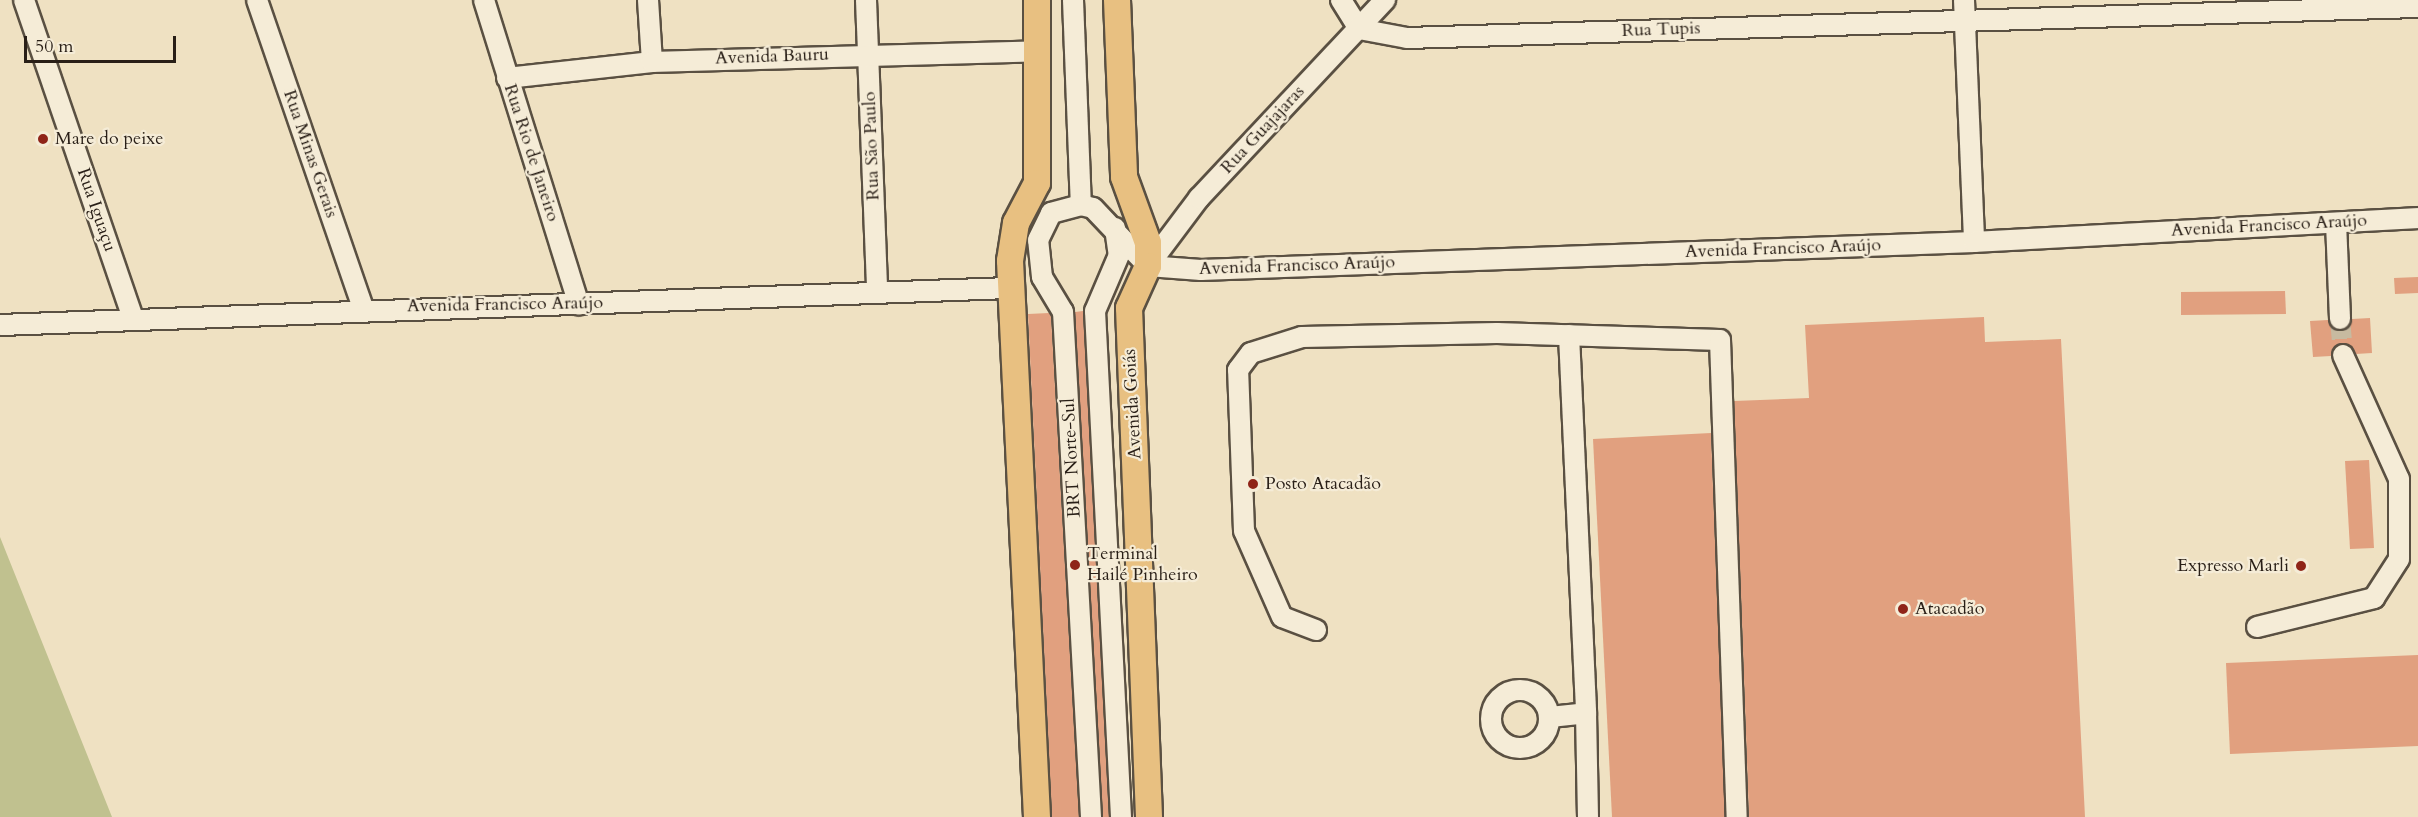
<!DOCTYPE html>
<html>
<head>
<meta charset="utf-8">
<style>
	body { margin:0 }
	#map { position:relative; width:2418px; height:817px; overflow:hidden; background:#efe1c2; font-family:Cardo,serif }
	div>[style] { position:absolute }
	.green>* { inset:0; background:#c0c18f }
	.building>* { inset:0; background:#e1a07f }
	.minor-tunnel>* { height:20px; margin-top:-10px; transform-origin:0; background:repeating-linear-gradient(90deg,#c7baa0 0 20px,transparent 0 30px) }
	.roads { filter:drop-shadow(2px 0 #5a5042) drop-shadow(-2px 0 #5a5042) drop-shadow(0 2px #5a5042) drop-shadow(0 -2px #5a5042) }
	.minor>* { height:20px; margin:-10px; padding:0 10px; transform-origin:10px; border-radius:10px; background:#f5ecd7 }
	.minor>.ring { margin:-10px; padding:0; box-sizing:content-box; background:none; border:20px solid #f5ecd7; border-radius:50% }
	.major>* { height:26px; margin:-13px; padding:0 13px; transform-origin:13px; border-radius:13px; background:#e8c081 }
	.dots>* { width:16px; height:16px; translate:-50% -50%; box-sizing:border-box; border:3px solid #f5ecd7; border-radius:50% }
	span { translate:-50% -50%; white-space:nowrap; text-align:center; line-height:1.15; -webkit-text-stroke:4.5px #f5ecd7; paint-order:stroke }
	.street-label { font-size:18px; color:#291f17 }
	.poi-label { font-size:18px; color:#291f17 }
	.left { translate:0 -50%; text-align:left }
	.right { translate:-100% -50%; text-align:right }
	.scale { position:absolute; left:24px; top:36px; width:152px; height:27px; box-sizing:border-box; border:3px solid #291f17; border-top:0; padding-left:8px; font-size:18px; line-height:21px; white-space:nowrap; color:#291f17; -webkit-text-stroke:4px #f5ecd7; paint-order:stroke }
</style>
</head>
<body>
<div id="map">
	<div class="green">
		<div style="clip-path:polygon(0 537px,112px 817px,0 817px)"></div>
	</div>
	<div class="building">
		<div style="clip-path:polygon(2418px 277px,2418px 293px,2395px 294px,2394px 278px)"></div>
		<div style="clip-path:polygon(2285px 291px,2286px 314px,2181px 315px,2181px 292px)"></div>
		<div style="clip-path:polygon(1083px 311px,1083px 312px,1109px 817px,1103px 817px,1075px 312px)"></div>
		<div style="clip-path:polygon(1049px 313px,1051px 316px,1079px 817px,1052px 817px,1028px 314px)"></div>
		<div style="clip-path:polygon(1984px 317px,1985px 342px,2061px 339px,2085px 817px,1749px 817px,1734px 401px,1809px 398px,1805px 325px)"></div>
		<div style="clip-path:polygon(2370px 318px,2372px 353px,2356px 354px,2344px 343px,2331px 356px,2313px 357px,2310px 321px,2328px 320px,2341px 331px,2352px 319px)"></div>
		<div style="clip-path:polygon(1711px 433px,1725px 817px,1612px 817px,1593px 439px)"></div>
		<div style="clip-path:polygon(2369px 460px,2374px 548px,2350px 549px,2345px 461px)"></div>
		<div style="clip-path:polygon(2418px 655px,2418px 746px,2230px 754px,2226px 663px)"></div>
	</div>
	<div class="minor-tunnel">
		<div style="left:2340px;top:319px;width:36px;rotate:85deg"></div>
	</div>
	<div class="roads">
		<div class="minor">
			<div style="left:24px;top:0;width:336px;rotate:71.1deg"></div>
			<div style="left:257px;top:0;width:326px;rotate:71deg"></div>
			<div style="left:484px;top:0;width:319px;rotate:72.7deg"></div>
			<div style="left:648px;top:0;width:62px;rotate:86.3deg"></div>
			<div style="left:866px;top:0;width:291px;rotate:87.8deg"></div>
			<div style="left:1073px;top:0;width:205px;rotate:87.8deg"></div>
			<div style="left:1341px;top:0;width:34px;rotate:58deg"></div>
			<div style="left:1964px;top:0;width:242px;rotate:87.6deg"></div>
			<div style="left:1359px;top:29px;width:49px;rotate:10.6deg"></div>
			<div style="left:1407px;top:38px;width:1011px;rotate:-1.76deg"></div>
			<div style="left:507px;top:78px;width:146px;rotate:-6.3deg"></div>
			<div style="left:652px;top:62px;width:387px;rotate:-1.6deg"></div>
			<div style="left:2336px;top:223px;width:96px;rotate:87.6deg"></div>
			<div style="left:1115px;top:228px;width:27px;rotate:82deg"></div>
			<div style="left:1119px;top:255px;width:61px;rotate:113.2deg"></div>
			<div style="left:1095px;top:311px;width:507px;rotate:87.06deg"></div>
			<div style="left:1148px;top:266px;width:53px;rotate:4.3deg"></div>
			<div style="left:1201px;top:270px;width:774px;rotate:-2.07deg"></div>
			<div style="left:1974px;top:242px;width:445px;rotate:-3.1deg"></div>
			<div style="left:1148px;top:266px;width:85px;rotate:-53.1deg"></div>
			<div style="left:1199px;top:198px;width:272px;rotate:-46.8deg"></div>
			<div style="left:0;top:325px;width:1012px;rotate:-2.1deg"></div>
			<div style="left:1569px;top:335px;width:378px;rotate:87.4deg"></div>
			<div style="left:2257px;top:627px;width:121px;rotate:-13.9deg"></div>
			<div style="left:2374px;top:598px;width:46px;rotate:-57.3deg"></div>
			<div style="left:2399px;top:559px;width:80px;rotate:-90deg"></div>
			<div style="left:2399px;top:479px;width:136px;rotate:-114.3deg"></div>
			<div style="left:1316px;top:630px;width:36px;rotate:-159deg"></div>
			<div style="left:1282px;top:617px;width:94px;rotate:-113.8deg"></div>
			<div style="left:1244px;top:531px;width:161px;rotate:-92.1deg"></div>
			<div style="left:1238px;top:370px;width:21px;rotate:-53deg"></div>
			<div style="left:1251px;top:353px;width:53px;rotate:-17.4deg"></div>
			<div style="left:1302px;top:337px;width:195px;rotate:-1.2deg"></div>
			<div style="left:1497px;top:333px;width:223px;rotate:1.8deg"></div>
			<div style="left:1720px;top:340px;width:477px;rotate:88deg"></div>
			<div class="ring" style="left:1491px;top:690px;width:38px;height:38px"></div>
			<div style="left:1550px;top:717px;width:36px;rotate:-6deg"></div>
			<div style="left:1586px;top:713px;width:104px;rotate:88.9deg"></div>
			<div style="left:1091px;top:817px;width:506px;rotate:-93.17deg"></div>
			<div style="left:1063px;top:312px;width:41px;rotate:-121deg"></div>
			<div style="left:1042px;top:277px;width:37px;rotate:-96deg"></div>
			<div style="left:1038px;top:240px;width:30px;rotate:-64deg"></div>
			<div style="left:1051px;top:213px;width:31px;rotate:-15deg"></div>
			<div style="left:1081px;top:205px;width:12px;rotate:14deg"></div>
			<div style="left:1093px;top:208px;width:80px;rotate:46.5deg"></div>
		</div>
		<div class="major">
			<div style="left:1037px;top:0;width:183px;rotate:90deg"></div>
			<div style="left:1037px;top:183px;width:45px;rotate:117.7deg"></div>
			<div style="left:1016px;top:223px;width:38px;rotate:99deg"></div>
			<div style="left:1010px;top:261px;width:557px;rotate:87.22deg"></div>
			<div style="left:1117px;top:0;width:177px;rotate:87.7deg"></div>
			<div style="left:1124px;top:177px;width:70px;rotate:70deg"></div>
			<div style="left:1148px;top:243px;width:23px;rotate:90deg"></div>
			<div style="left:1148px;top:266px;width:46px;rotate:114.3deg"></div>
			<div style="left:1129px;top:308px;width:509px;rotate:87.75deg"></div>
		</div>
	</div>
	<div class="dots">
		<div style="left:43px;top:139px;background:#8f2418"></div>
		<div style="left:1253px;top:484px;background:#8f2418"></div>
		<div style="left:1075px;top:565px;background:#8f2418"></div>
		<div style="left:2301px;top:566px;background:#8f2418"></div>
		<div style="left:1903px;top:609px;background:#8f2418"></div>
	</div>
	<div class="street-label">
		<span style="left:1661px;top:30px;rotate:-2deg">Rua Tupis</span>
		<span style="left:772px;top:57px;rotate:-2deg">Avenida Bauru</span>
		<span style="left:1263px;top:130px;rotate:-47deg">Rua Guajajaras</span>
		<span style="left:872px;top:146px;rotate:-92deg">Rua São Paulo</span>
		<span style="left:531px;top:153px;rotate:72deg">Rua Rio de Janeiro</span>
		<span style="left:310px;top:154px;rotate:71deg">Rua Minas Gerais</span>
		<span style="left:96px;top:210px;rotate:71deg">Rua Iguaçu</span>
		<span style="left:2269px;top:226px;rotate:-3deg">Avenida Francisco Araújo</span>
		<span style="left:1783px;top:249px;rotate:-2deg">Avenida Francisco Araújo</span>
		<span style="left:1297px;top:266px;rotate:-2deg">Avenida Francisco Araújo</span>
		<span style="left:505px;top:305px;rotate:-1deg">Avenida Francisco Araújo</span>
		<span style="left:1133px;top:404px;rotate:-93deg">Avenida Goiás</span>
		<span style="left:1072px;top:458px;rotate:-93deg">BRT Norte-Sul</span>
	</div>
	<div class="poi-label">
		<span class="left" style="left:55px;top:139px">Mare do peixe</span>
		<span class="left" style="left:1265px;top:484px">Posto Atacadão</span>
		<span class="left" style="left:1087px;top:565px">Terminal<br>Hailé Pinheiro</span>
		<span class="right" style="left:2289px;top:566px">Expresso Marli</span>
		<span class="left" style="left:1915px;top:609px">Atacadão</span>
	</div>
	<div class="scale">50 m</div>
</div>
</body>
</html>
